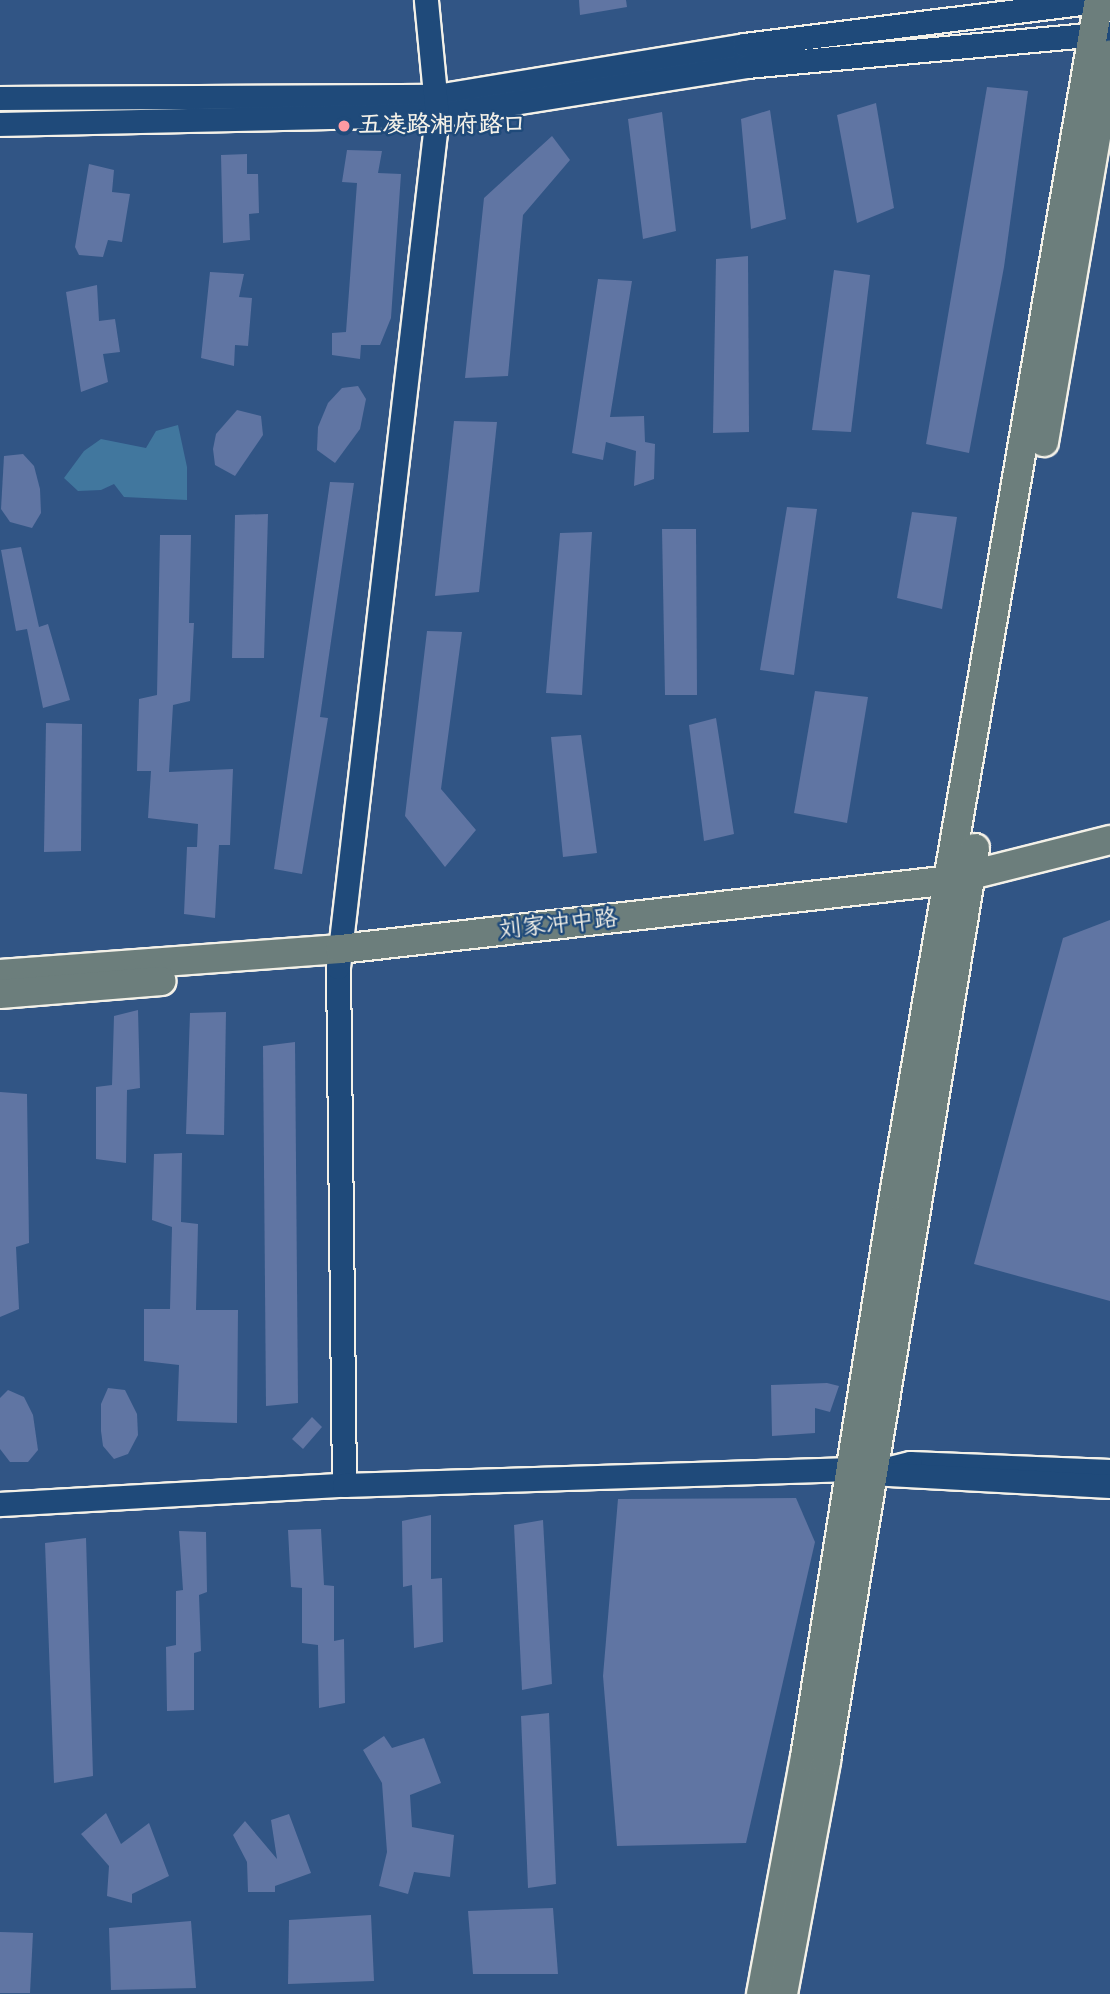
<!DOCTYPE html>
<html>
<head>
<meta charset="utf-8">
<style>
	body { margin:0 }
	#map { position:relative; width:1110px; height:1994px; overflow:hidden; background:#315585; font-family:"Architects Daughter","LXGW WenKai TC",sans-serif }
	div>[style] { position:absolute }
	.water>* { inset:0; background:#41779e }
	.building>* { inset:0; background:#6075a3 }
	.roads { filter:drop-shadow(2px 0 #f4f1e8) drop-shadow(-2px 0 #f4f1e8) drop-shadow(0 2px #f4f1e8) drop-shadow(0 -2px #f4f1e8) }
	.minor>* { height:23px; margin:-11.5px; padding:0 11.5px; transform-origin:11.5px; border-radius:11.5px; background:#1f4a7a }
	.major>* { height:28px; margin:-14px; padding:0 14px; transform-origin:14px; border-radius:14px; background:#6c7e7c }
	.dots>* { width:19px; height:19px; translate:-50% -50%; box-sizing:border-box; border:4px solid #1f4a7a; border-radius:50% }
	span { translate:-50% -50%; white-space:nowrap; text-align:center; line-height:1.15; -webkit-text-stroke:5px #1f4a7a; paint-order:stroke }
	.poi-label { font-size:24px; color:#f4f1e8; font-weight:700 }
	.left { translate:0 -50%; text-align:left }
	.street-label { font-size:24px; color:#f4f1e8 }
</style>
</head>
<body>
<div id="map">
	<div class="water">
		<div style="clip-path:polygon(178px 425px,187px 467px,187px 500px,124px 497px,114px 484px,101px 490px,78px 491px,64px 478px,84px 451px,101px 439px,146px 448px,156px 431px)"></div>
	</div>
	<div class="building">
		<div style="clip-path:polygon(579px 0,626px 0,627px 7px,580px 15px)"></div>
		<div style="clip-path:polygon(987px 87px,1028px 91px,1004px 267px,969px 453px,926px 444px)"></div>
		<div style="clip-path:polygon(876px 103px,894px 208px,857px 223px,837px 115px)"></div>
		<div style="clip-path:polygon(770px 110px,786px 219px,751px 229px,741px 119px)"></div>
		<div style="clip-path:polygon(662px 112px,676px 231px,643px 239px,628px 119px)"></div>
		<div style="clip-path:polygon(552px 136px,570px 160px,523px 215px,508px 376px,465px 378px,484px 198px)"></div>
		<div style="clip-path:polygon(347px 150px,382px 151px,378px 173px,401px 174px,391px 318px,380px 345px,361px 345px,360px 359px,332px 355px,332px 333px,346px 332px,357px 183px,342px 182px)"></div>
		<div style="clip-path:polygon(247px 154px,247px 174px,258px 174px,259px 213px,249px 214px,250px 240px,223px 243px,221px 155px)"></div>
		<div style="clip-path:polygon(89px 164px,114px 170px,112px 192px,130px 194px,122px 242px,108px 240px,103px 257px,79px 255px,75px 247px)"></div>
		<div style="clip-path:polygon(748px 256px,749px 432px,713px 433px,716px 259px)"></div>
		<div style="clip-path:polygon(834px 270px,870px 275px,851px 432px,812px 430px)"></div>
		<div style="clip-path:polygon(210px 272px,244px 274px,239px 297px,252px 298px,248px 346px,235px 345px,234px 366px,201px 358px)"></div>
		<div style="clip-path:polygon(598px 279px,632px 281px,610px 417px,644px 416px,645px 442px,655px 444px,654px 479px,634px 486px,636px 451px,606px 442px,603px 460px,572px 453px)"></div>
		<div style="clip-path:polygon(97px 285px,99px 321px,115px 319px,120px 352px,103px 354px,108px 382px,81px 392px,66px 292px)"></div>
		<div style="clip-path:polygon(358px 386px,366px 399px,360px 429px,335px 463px,317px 450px,318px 427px,328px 403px,342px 388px)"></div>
		<div style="clip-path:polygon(237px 410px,261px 416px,263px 435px,235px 476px,215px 465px,213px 449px,216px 434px)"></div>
		<div style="clip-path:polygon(454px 421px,497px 422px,479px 592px,435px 596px)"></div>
		<div style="clip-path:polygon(23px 454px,34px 466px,40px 489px,41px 513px,32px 528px,10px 522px,1px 509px,4px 456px)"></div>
		<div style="clip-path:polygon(330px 482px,354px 483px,320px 717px,328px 718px,302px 874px,274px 869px)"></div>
		<div style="clip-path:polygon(787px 507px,817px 509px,794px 675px,760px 670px)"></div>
		<div style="clip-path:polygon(912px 512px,957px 517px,942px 609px,897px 598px)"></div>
		<div style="clip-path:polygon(268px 514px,264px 658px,232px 658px,235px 515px)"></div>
		<div style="clip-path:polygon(662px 529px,696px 529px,697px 695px,665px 695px)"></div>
		<div style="clip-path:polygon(592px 532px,582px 695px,546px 693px,560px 533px)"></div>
		<div style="clip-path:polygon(160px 535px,191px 535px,189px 623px,194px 623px,190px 701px,173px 705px,169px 772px,233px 769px,230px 845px,219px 845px,215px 918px,184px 914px,187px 847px,197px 847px,198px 824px,148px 818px,151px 771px,137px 771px,139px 699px,157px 695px)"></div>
		<div style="clip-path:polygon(21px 547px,39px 627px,48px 624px,70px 700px,43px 708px,27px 629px,16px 631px,1px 550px)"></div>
		<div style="clip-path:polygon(427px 631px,462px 632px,441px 789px,476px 830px,445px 867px,405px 816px)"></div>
		<div style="clip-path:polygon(815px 691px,868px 697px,847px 823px,794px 813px)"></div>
		<div style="clip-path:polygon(716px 718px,734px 834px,704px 841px,689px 725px)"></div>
		<div style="clip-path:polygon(46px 723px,82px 724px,81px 851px,44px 852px)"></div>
		<div style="clip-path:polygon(581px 735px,597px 853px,563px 857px,551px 737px)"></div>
		<div style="clip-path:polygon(1110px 920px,1110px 1301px,974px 1264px,1063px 938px)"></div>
		<div style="clip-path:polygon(138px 1010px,140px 1088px,127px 1090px,126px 1163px,96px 1159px,96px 1087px,112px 1085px,114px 1016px)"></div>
		<div style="clip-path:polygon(226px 1012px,224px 1135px,186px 1134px,190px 1013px)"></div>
		<div style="clip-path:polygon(295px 1042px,298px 1403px,266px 1406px,263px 1046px)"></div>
		<div style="clip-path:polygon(0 1092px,27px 1094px,29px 1243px,16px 1247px,19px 1309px,0 1317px)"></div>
		<div style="clip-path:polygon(182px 1153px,181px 1222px,198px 1224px,196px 1310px,238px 1310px,237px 1423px,177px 1421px,179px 1365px,144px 1361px,144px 1309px,170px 1309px,172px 1227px,152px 1220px,154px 1154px)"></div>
		<div style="clip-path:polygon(827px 1383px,839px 1386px,830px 1412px,815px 1408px,815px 1433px,772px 1436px,771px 1385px)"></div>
		<div style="clip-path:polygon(108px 1388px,125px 1390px,137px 1414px,138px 1435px,128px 1454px,114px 1459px,103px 1446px,101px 1431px,101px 1404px)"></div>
		<div style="clip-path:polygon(8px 1390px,24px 1397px,33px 1415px,38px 1450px,28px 1462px,10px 1462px,0 1449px,0 1398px)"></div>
		<div style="clip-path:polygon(312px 1417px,322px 1427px,303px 1449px,292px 1439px)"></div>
		<div style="clip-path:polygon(796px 1498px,815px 1542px,746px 1843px,617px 1846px,603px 1676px,618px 1499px)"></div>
		<div style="clip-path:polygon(431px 1515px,431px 1579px,442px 1578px,443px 1642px,414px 1648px,412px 1585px,403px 1587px,402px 1521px)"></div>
		<div style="clip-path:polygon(543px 1520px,552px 1684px,522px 1690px,514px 1525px)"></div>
		<div style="clip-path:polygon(321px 1529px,324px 1585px,334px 1586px,334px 1641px,344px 1639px,345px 1703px,319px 1708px,318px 1645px,302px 1643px,302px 1588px,291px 1587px,288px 1530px)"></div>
		<div style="clip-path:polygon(179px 1531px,206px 1532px,207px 1592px,199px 1595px,201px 1651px,194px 1653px,194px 1710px,167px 1711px,166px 1647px,176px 1645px,176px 1591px,183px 1590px)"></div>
		<div style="clip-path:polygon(86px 1538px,93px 1776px,54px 1783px,45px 1543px)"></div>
		<div style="clip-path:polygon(549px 1713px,556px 1884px,528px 1888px,521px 1716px)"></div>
		<div style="clip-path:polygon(384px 1736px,392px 1748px,424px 1738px,441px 1783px,410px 1795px,412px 1827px,454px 1835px,450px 1877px,414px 1872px,408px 1894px,379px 1886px,387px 1852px,382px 1783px,363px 1750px)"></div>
		<div style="clip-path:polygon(106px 1813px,121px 1844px,149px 1823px,169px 1876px,132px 1894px,132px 1903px,107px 1896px,109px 1866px,81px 1834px)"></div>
		<div style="clip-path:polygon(289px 1814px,311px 1873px,275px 1886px,275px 1892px,248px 1892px,247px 1862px,233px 1835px,245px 1821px,277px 1859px,271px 1820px)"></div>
		<div style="clip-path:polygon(553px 1908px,558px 1974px,473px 1974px,468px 1911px)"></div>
		<div style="clip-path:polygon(371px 1915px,374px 1981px,288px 1984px,289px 1920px)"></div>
		<div style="clip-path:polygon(191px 1921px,196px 1988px,111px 1990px,109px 1928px)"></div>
		<div style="clip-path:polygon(0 1932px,33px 1933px,30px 1993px,0 1993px)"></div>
	</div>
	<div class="roads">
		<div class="minor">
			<div style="left:0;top:98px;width:437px;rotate:-0.3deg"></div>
			<div style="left:437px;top:96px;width:311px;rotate:-9.4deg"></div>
			<div style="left:744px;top:45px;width:363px;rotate:-7.1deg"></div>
			<div style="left:0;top:124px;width:437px;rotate:-1.2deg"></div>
			<div style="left:437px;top:115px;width:314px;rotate:-9deg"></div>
			<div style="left:747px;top:66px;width:364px;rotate:-5.2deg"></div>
			<div style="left:1110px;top:1471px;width:200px;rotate:-177.7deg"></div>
			<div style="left:910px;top:1463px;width:41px;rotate:166deg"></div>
			<div style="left:870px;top:1473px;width:240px;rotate:3.1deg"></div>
			<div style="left:344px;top:1485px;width:518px;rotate:-90.66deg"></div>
			<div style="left:338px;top:967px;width:858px;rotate:-83.37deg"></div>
			<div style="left:437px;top:115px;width:116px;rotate:-95.5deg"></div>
			<div style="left:0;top:1504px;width:345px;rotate:-3.2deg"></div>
			<div style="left:344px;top:1485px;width:505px;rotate:-1.81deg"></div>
			<div style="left:849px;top:1469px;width:18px;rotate:9deg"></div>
		</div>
		<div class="major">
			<div style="left:1044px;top:442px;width:393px;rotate:-80.3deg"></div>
			<div style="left:0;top:974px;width:341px;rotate:-4.2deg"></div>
			<div style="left:340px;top:949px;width:615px;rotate:-6.44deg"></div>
			<div style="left:951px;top:880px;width:164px;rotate:-14.1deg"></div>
			<div style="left:0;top:994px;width:162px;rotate:-4.6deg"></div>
			<div style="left:761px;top:1994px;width:241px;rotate:-79.5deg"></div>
			<div style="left:805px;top:1757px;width:569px;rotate:-81deg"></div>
			<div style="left:894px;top:1195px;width:1212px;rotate:-80.27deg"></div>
			<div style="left:783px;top:1994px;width:237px;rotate:-79.5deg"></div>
			<div style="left:826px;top:1761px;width:925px;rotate:-80.73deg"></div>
		</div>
	</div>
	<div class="dots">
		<div style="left:344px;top:126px;background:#ff9aa2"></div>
	</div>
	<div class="poi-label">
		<span class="left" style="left:358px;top:126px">五凌路湘府路口</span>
	</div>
	<div class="street-label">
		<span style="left:558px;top:925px;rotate:-6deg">刘家冲中路</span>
	</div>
</div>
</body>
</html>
